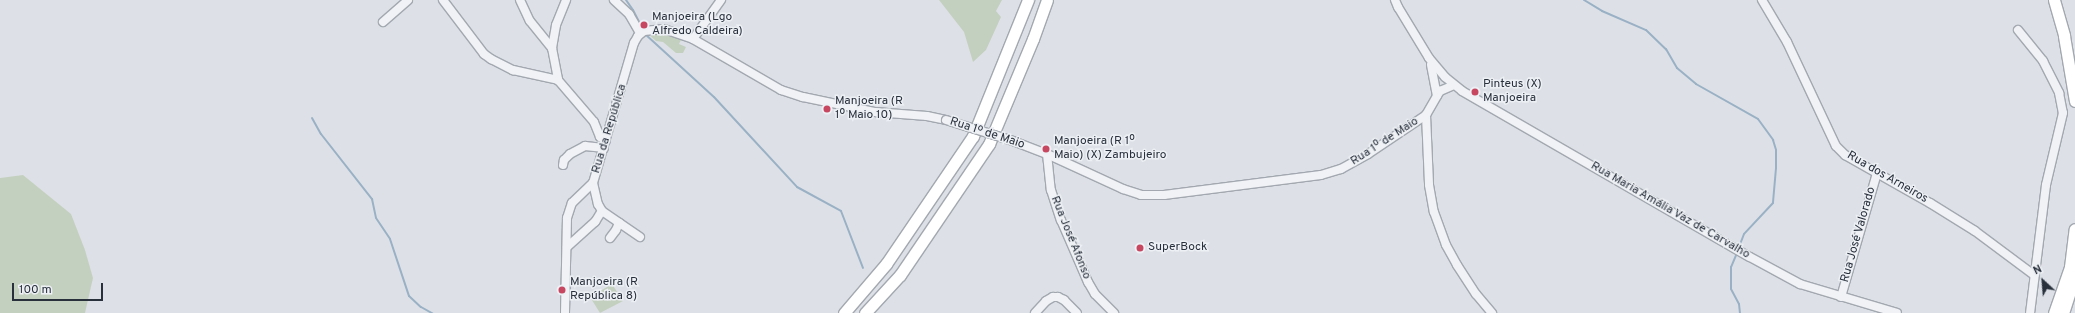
<!DOCTYPE html>
<html>
<head>
<meta charset="utf-8">
<style>
	body { margin:0 }
	#map { position:relative; width:2075px; height:313px; overflow:hidden; background:#dde1e7; font-family:Overpass,sans-serif }
	div>[style] { position:absolute }
	.green>* { inset:0; background:#c4d0bf }
	.stream>* { height:2px; margin:-1px; padding:0 1px; transform-origin:1px; border-radius:1px; background:#9ab1c5 }
	.roads { filter:drop-shadow(1px 0 #a3a8b0) drop-shadow(-1px 0 #a3a8b0) drop-shadow(0 1px #a3a8b0) drop-shadow(0 -1px #a3a8b0) }
	.minor>* { height:8px; margin:-4px; padding:0 4px; transform-origin:4px; border-radius:4px; background:#f0f2f5 }
	.highway>* { height:11px; margin:-5.5px; padding:0 5.5px; transform-origin:5.5px; border-radius:5.5px; background:#fff }
	.bridges { filter:drop-shadow(1px 0 #a3a8b0) drop-shadow(-1px 0 #a3a8b0) drop-shadow(0 1px #a3a8b0) drop-shadow(0 -1px #a3a8b0) }
	.minor-bridge>* { height:8px; margin:-4px; padding:0 4px; transform-origin:4px; border-radius:4px; background:#f0f2f5 }
	.dots>* { width:11px; height:11px; translate:-50% -50%; box-sizing:border-box; border:2px solid #edf0f4; border-radius:50% }
	span { translate:-50% -50%; white-space:nowrap; text-align:center; line-height:1.15; -webkit-text-stroke:3px #edf0f4; paint-order:stroke }
	.poi-label { font-size:12px; color:#28303c }
	.left { translate:0 -50%; text-align:left }
	.street-label { font-size:12px; color:#28303c }
	.north { position:absolute; left:2023px; top:261px; width:40px; height:40px; -webkit-text-stroke:3px #edf0f4; paint-order:stroke; rotate:334deg; font-size:11px; font-weight:700; line-height:16px; text-align:center; color:#28303c }
	.north::after { content:''; display:block; margin:auto; width:14px; height:18px; background:#28303c; clip-path:polygon(50% 0,100% 100%,50% 72%,0 100%) }
	.scale { position:absolute; left:12px; top:283px; width:91px; height:18px; box-sizing:border-box; border:2px solid #28303c; border-top:0; padding-left:5px; font-size:12px; line-height:14px; white-space:nowrap; color:#28303c; -webkit-text-stroke:3px #edf0f4; paint-order:stroke }
</style>
</head>
<body>
<div id="map">
	<div class="green">
		<div style="clip-path:polygon(939px 0,1002px 0,996px 11px,1001px 17px,986px 50px,973px 62px,964px 32px)"></div>
		<div style="clip-path:polygon(656px 34px,671px 35px,681px 40px,679px 44px,686px 47px,683px 53px,676px 53px,663px 42px,656px 41px,649px 35px)"></div>
		<div style="clip-path:polygon(23px 175px,71px 214px,85px 250px,93px 278px,85px 313px,0 313px,0 178px)"></div>
		<div style="clip-path:polygon(612px 284px,623px 301px,600px 313px,590px 297px)"></div>
	</div>
	<div class="stream">
		<div style="left:626px;top:0;width:12px;rotate:55deg"></div>
		<div style="left:633px;top:10px;width:20px;rotate:63deg"></div>
		<div style="left:1584px;top:0;width:21px;rotate:31deg"></div>
		<div style="left:1602px;top:11px;width:48px;rotate:23.4deg"></div>
		<div style="left:1646px;top:30px;width:28px;rotate:44deg"></div>
		<div style="left:1666px;top:49px;width:22px;rotate:60deg"></div>
		<div style="left:1677px;top:68px;width:25px;rotate:40deg"></div>
		<div style="left:1696px;top:84px;width:71px;rotate:29.4deg"></div>
		<div style="left:1758px;top:119px;width:26px;rotate:54deg"></div>
		<div style="left:1773px;top:140px;width:10px;rotate:73deg"></div>
		<div style="left:1776px;top:150px;width:18px;rotate:90deg"></div>
		<div style="left:1776px;top:168px;width:35px;rotate:95deg"></div>
		<div style="left:1773px;top:203px;width:42px;rotate:133.1deg"></div>
		<div style="left:1744px;top:234px;width:14px;rotate:111deg"></div>
		<div style="left:645px;top:34px;width:93px;rotate:42.4deg"></div>
		<div style="left:714px;top:97px;width:122px;rotate:47.3deg"></div>
		<div style="left:797px;top:187px;width:50px;rotate:28.6deg"></div>
		<div style="left:841px;top:211px;width:61px;rotate:68.9deg"></div>
		<div style="left:312px;top:118px;width:18px;rotate:61deg"></div>
		<div style="left:321px;top:134px;width:83px;rotate:51.9deg"></div>
		<div style="left:372px;top:199px;width:19px;rotate:78deg"></div>
		<div style="left:376px;top:218px;width:25px;rotate:56deg"></div>
		<div style="left:390px;top:239px;width:60px;rotate:71.6deg"></div>
		<div style="left:409px;top:296px;width:16px;rotate:43deg"></div>
		<div style="left:421px;top:307px;width:13px;rotate:29deg"></div>
		<div style="left:1737px;top:253px;width:15px;rotate:113deg"></div>
		<div style="left:1731px;top:267px;width:22px;rotate:90deg"></div>
		<div style="left:1731px;top:289px;width:17px;rotate:62deg"></div>
		<div style="left:1739px;top:304px;width:9px;rotate:84deg"></div>
	</div>
	<div class="roads">
		<div class="minor">
			<div style="left:443px;top:0;width:68px;rotate:52.8deg"></div>
			<div style="left:484px;top:54px;width:9px;rotate:36deg"></div>
			<div style="left:491px;top:59px;width:25px;rotate:27deg"></div>
			<div style="left:513px;top:70px;width:46px;rotate:12.5deg"></div>
			<div style="left:520px;top:0;width:23px;rotate:65deg"></div>
			<div style="left:530px;top:21px;width:35px;rotate:51deg"></div>
			<div style="left:552px;top:48px;width:33px;rotate:79deg"></div>
			<div style="left:558px;top:80px;width:55px;rotate:49.4deg"></div>
			<div style="left:594px;top:122px;width:16px;rotate:68deg"></div>
			<div style="left:600px;top:137px;width:7px;rotate:34deg"></div>
			<div style="left:614px;top:0;width:21px;rotate:43deg"></div>
			<div style="left:629px;top:14px;width:22px;rotate:60deg"></div>
			<div style="left:1395px;top:0;width:8px;rotate:67deg"></div>
			<div style="left:1398px;top:7px;width:60px;rotate:58.7deg"></div>
			<div style="left:1429px;top:58px;width:25px;rotate:50deg"></div>
			<div style="left:1445px;top:77px;width:22px;rotate:39deg"></div>
			<div style="left:1462px;top:91px;width:332px;rotate:30deg"></div>
			<div style="left:1750px;top:257px;width:57px;rotate:28.4deg"></div>
			<div style="left:1800px;top:284px;width:101px;rotate:16.6deg"></div>
			<div style="left:1762px;top:0;width:49px;rotate:59.2deg"></div>
			<div style="left:1787px;top:42px;width:115px;rotate:64.8deg"></div>
			<div style="left:1836px;top:146px;width:13px;rotate:45deg"></div>
			<div style="left:1845px;top:155px;width:98px;rotate:29.5deg"></div>
			<div style="left:1930px;top:203px;width:53px;rotate:31.9deg"></div>
			<div style="left:1975px;top:231px;width:74px;rotate:36.7deg"></div>
			<div style="left:383px;top:22px;width:33px;rotate:-41deg"></div>
			<div style="left:2018px;top:30px;width:40px;rotate:51deg"></div>
			<div style="left:2043px;top:61px;width:36px;rotate:63deg"></div>
			<div style="left:2059px;top:93px;width:20px;rotate:79deg"></div>
			<div style="left:2063px;top:113px;width:74px;rotate:103.3deg"></div>
			<div style="left:2046px;top:185px;width:129px;rotate:97.1deg"></div>
			<div style="left:693px;top:39px;width:48px;rotate:-54.3deg"></div>
			<div style="left:552px;top:48px;width:23px;rotate:-80deg"></div>
			<div style="left:556px;top:25px;width:27px;rotate:-68deg"></div>
			<div style="left:1431px;top:65px;width:31px;rotate:79deg"></div>
			<div style="left:1426px;top:115px;width:70px;rotate:87.5deg"></div>
			<div style="left:1429px;top:185px;width:27px;rotate:80deg"></div>
			<div style="left:1434px;top:212px;width:35px;rotate:70deg"></div>
			<div style="left:1446px;top:245px;width:23px;rotate:61deg"></div>
			<div style="left:1457px;top:265px;width:35px;rotate:57deg"></div>
			<div style="left:1476px;top:294px;width:25px;rotate:50deg"></div>
			<div style="left:1013px;top:141px;width:36px;rotate:21deg"></div>
			<div style="left:1047px;top:154px;width:84px;rotate:24.7deg"></div>
			<div style="left:1123px;top:189px;width:19px;rotate:18deg"></div>
			<div style="left:1141px;top:195px;width:23px"></div>
			<div style="left:1164px;top:195px;width:158px;rotate:-7.3deg"></div>
			<div style="left:1321px;top:175px;width:21px;rotate:-17deg"></div>
			<div style="left:1341px;top:169px;width:31px;rotate:-29deg"></div>
			<div style="left:1368px;top:154px;width:70px;rotate:-33.9deg"></div>
			<div style="left:1426px;top:115px;width:28px;rotate:-60deg"></div>
			<div style="left:1440px;top:91px;width:15px;rotate:-23deg"></div>
			<div style="left:1047px;top:154px;width:36px;rotate:84deg"></div>
			<div style="left:1051px;top:190px;width:32px;rotate:72deg"></div>
			<div style="left:1061px;top:220px;width:68px;rotate:66.5deg"></div>
			<div style="left:1088px;top:282px;width:14px;rotate:60deg"></div>
			<div style="left:1095px;top:294px;width:27px;rotate:45deg"></div>
			<div style="left:563px;top:165px;width:5px;rotate:-79deg"></div>
			<div style="left:564px;top:160px;width:8px;rotate:-45deg"></div>
			<div style="left:570px;top:154px;width:17px;rotate:-28deg"></div>
			<div style="left:585px;top:146px;width:19px;rotate:6deg"></div>
			<div style="left:593px;top:183px;width:22px;rotate:77deg"></div>
			<div style="left:598px;top:204px;width:8px;rotate:60deg"></div>
			<div style="left:602px;top:211px;width:46px;rotate:34.4deg"></div>
			<div style="left:610px;top:238px;width:10px;rotate:-53deg"></div>
			<div style="left:616px;top:230px;width:8px;rotate:-67deg"></div>
			<div style="left:567px;top:247px;width:38px;rotate:-42deg"></div>
			<div style="left:595px;top:222px;width:13px;rotate:-58deg"></div>
			<div style="left:1841px;top:297px;width:129px;rotate:-73.8deg"></div>
			<div style="left:565px;top:313px;width:95px;rotate:-88.8deg"></div>
			<div style="left:567px;top:218px;width:16px;rotate:-72deg"></div>
			<div style="left:572px;top:203px;width:29px;rotate:-44deg"></div>
			<div style="left:593px;top:183px;width:146px;rotate:-73.7deg"></div>
			<div style="left:634px;top:43px;width:8px;rotate:-60deg"></div>
			<div style="left:638px;top:36px;width:8px;rotate:-40deg"></div>
			<div style="left:644px;top:31px;width:20px;rotate:-6deg"></div>
			<div style="left:664px;top:29px;width:31px;rotate:19deg"></div>
			<div style="left:693px;top:39px;width:102px;rotate:30.1deg"></div>
			<div style="left:781px;top:90px;width:23px;rotate:18deg"></div>
			<div style="left:803px;top:97px;width:74px;rotate:11.8deg"></div>
			<div style="left:875px;top:112px;width:52px;rotate:4.4deg"></div>
			<div style="left:927px;top:116px;width:19px;rotate:12deg"></div>
			<div style="left:1035px;top:313px;width:16px;rotate:-47deg"></div>
			<div style="left:1046px;top:301px;width:8px;rotate:-30deg"></div>
			<div style="left:1053px;top:297px;width:5px"></div>
			<div style="left:1058px;top:297px;width:7px;rotate:27deg"></div>
			<div style="left:1064px;top:300px;width:18px;rotate:45deg"></div>
		</div>
		<div class="highway">
			<div style="left:2054px;top:0;width:37px;rotate:74deg"></div>
			<div style="left:2064px;top:36px;width:66px;rotate:80.4deg"></div>
			<div style="left:844px;top:313px;width:65px;rotate:-49.4deg"></div>
			<div style="left:886px;top:264px;width:155px;rotate:-55.8deg"></div>
			<div style="left:973px;top:136px;width:147px;rotate:-68deg"></div>
			<div style="left:865px;top:313px;width:52px;rotate:-47.4deg"></div>
			<div style="left:900px;top:275px;width:158px;rotate:-55.8deg"></div>
			<div style="left:989px;top:144px;width:114px;rotate:-67.3deg"></div>
			<div style="left:1033px;top:39px;width:41px;rotate:-70.3deg"></div>
			<div style="left:2054px;top:313px;width:49px;rotate:-70.8deg"></div>
			<div style="left:2070px;top:267px;width:38px;rotate:-83deg"></div>
			<div style="left:2063px;top:313px;width:39px;rotate:-72deg"></div>
		</div>
	</div>
	<div class="bridges">
		<div class="minor-bridge">
			<div style="left:946px;top:120px;width:70px;rotate:17.4deg"></div>
		</div>
	</div>
	<div class="dots">
		<div style="left:644px;top:25px;background:#c74761"></div>
		<div style="left:1475px;top:92px;background:#c74761"></div>
		<div style="left:827px;top:109px;background:#c74761"></div>
		<div style="left:1046px;top:149px;background:#c74761"></div>
		<div style="left:1140px;top:248px;background:#c74761"></div>
		<div style="left:562px;top:290px;background:#c74761"></div>
	</div>
	<div class="poi-label">
		<span class="left" style="left:652px;top:25px">Manjoeira (Lgo<br>Alfredo Caldeira)</span>
		<span class="left" style="left:1483px;top:92px">Pinteus (X)<br>Manjoeira</span>
		<span class="left" style="left:835px;top:109px">Manjoeira (R<br>1º Maio 10)</span>
		<span class="left" style="left:1054px;top:149px">Manjoeira (R 1º<br>Maio) (X) Zambujeiro</span>
		<span class="left" style="left:1148px;top:248px">SuperBock</span>
		<span class="left" style="left:570px;top:290px">Manjoeira (R<br>República 8)</span>
	</div>
	<div class="street-label">
		<span style="left:610px;top:129px;rotate:-73deg">Rua da República</span>
		<span style="left:987px;top:134px;rotate:18deg">Rua 1º de Maio</span>
		<span style="left:1385px;top:142px;rotate:-33deg">Rua 1º de Maio</span>
		<span style="left:1887px;top:178px;rotate:30deg">Rua dos Arneiros</span>
		<span style="left:1670px;top:211px;rotate:30deg">Rua Maria Amália Vaz de Carvalho</span>
		<span style="left:1859px;top:235px;rotate:-74deg">Rua José Valorado</span>
		<span style="left:1070px;top:238px;rotate:68deg">Rua José Afonso</span>
	</div>
	<div class="north">N</div>
	<div class="scale">100 m</div>
</div>
</body>
</html>
